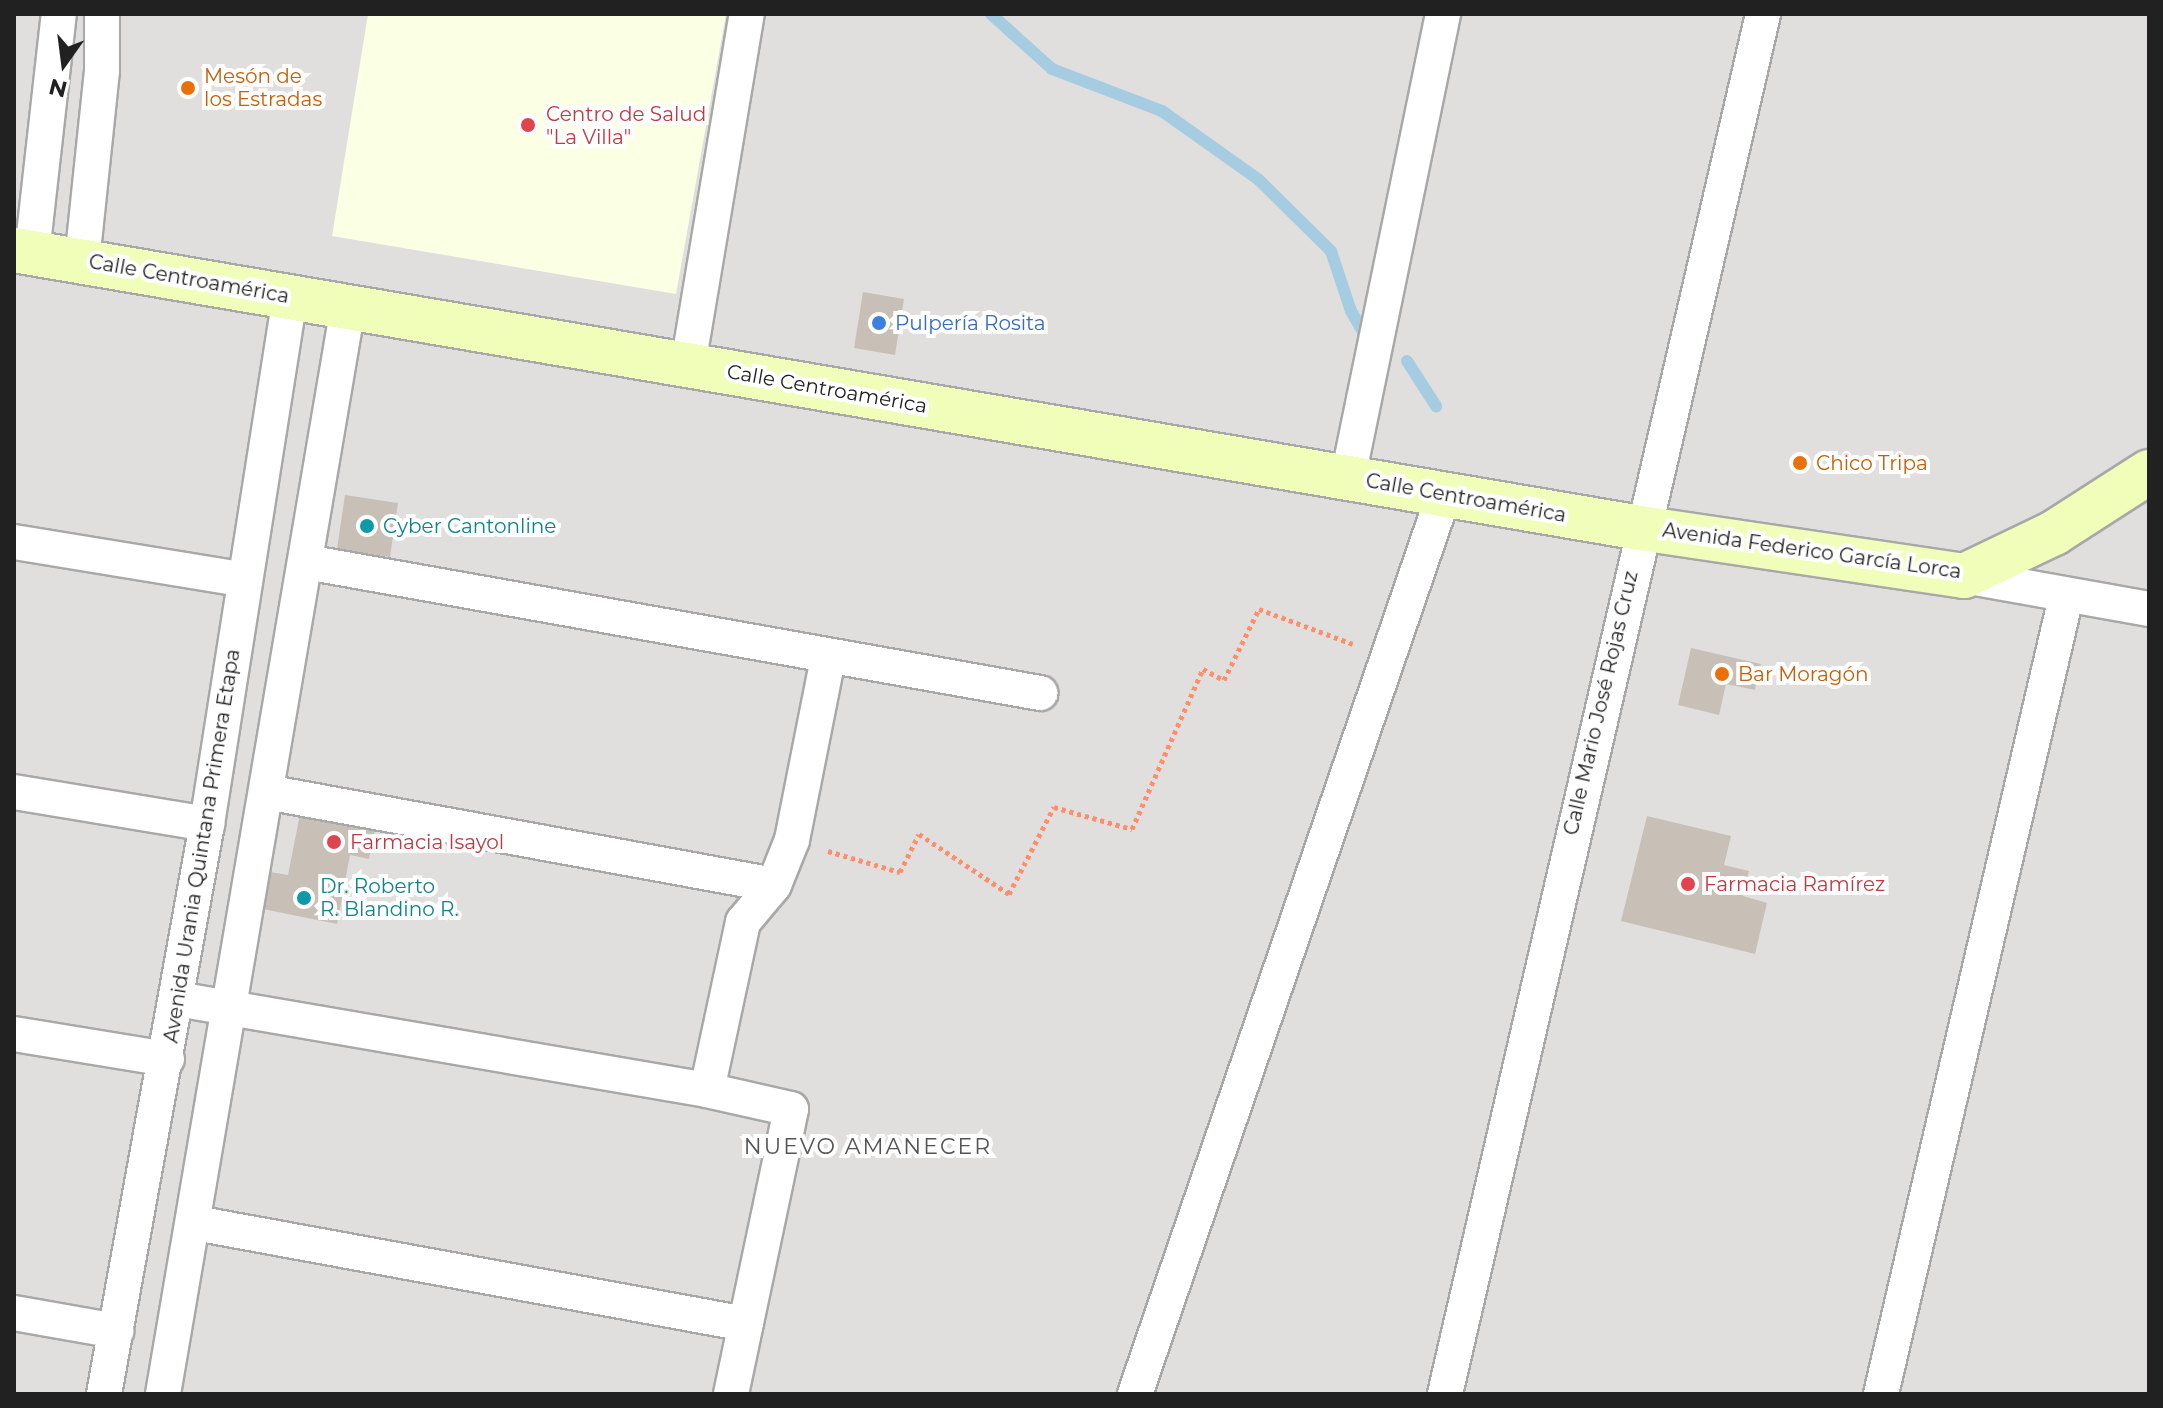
<!DOCTYPE html>
<html>
<head>
<meta charset="utf-8">
<style>
	body { margin:0 }
	#map { position:relative; width:2163px; height:1408px; overflow:hidden; background:#f2f0e8; font-family:Montserrat,sans-serif }
	div>[style] { position:absolute }
	.residential>* { inset:0; background:#e0dfde }
	.education>* { inset:0; background:#fbffe4 }
	.stream>* { height:12px; margin:-6px; padding:0 6px; transform-origin:6px; border-radius:6px; background:#a6cce2 }
	.building>* { inset:0; background:#c8c0b6 }
	.path>* { height:5px; margin-top:-2.5px; transform-origin:0; background:repeating-linear-gradient(90deg,#ff8f6c 0 4px,transparent 0 8px) }
	.roads { filter:drop-shadow(2px 0 #a8a8a8) drop-shadow(-2px 0 #a8a8a8) drop-shadow(0 2px #a8a8a8) drop-shadow(0 -2px #a8a8a8) }
	.street>* { height:34px; margin:-17px; padding:0 17px; transform-origin:17px; border-radius:17px; background:#fff }
	.secondary>* { height:44px; margin:-22px; padding:0 22px; transform-origin:22px; border-radius:22px; background:#f1feba }
	.dots>* { width:22px; height:22px; translate:-50% -50%; box-sizing:border-box; border:4px solid #fff; border-radius:50% }
	span { translate:-50% -50%; white-space:nowrap; text-align:center; line-height:1.15; -webkit-text-stroke:8px #fff; paint-order:stroke }
	.food-label { font-size:20px; color:#c56008 }
	.left { translate:0 -50%; text-align:left }
	.health-label { font-size:20px; color:#be3a42 }
	.street-label { font-size:20px; color:#212121 }
	.shop-label { font-size:20px; color:#366cbe }
	.culture-label { font-size:20px; color:#0d838f }
	.neighbourhood-label { font-size:22px; color:#545454; letter-spacing:2px }
	.frame { position:absolute; inset:0; border:16px solid #212121; pointer-events:none }
	.north { position:absolute; left:24px; top:24px; width:80px; height:80px; -webkit-text-stroke:6px #fff; paint-order:stroke; rotate:194deg; font-size:22px; font-weight:700; line-height:32px; text-align:center; color:#212121 }
	.north::after { content:''; display:block; margin:auto; width:28px; height:36px; background:#212121; clip-path:polygon(50% 0,100% 100%,50% 72%,0 100%) }
</style>
</head>
<body>
<div id="map">
	<div class="residential">
		<div style="clip-path:polygon(14px 14px,2149px 14px,2149px 1394px,14px 1394px)"></div>
	</div>
	<div class="education">
		<div style="clip-path:polygon(368px 14px,726px 14px,676px 294px,332px 236px)"></div>
	</div>
	<div class="stream">
		<div style="left:991px;top:14px;width:82px;rotate:42deg"></div>
		<div style="left:1052px;top:69px;width:118px;rotate:20.9deg"></div>
		<div style="left:1162px;top:111px;width:119px;rotate:35.4deg"></div>
		<div style="left:1259px;top:180px;width:101px;rotate:44.6deg"></div>
		<div style="left:1331px;top:251px;width:63px;rotate:71.6deg"></div>
		<div style="left:1351px;top:311px;width:32px;rotate:60deg"></div>
		<div style="left:1407px;top:361px;width:54px;rotate:57.2deg"></div>
	</div>
	<div class="building">
		<div style="clip-path:polygon(863px 292px,904px 299px,895px 355px,854px 348px)"></div>
		<div style="clip-path:polygon(345px 495px,398px 503px,390px 557px,337px 549px)"></div>
		<div style="clip-path:polygon(1691px 648px,1761px 664px,1755px 690px,1726px 684px,1719px 715px,1678px 705px)"></div>
		<div style="clip-path:polygon(300px 814px,375px 829px,369px 859px,350px 855px,337px 924px,263px 909px,270px 872px,288px 875px)"></div>
		<div style="clip-path:polygon(1647px 816px,1731px 836px,1724px 865px,1749px 871px,1743px 896px,1767px 903px,1755px 954px,1621px 921px)"></div>
	</div>
	<div class="path">
		<div style="left:828px;top:851px;width:75px;rotate:16.3deg"></div>
		<div style="left:900px;top:872px;width:42px;rotate:-63.4deg"></div>
		<div style="left:919px;top:834px;width:108px;rotate:33.7deg"></div>
		<div style="left:1009px;top:894px;width:98px;rotate:-62.7deg"></div>
		<div style="left:1054px;top:807px;width:81px;rotate:15.8deg"></div>
		<div style="left:1132px;top:829px;width:175px;rotate:-66.1deg"></div>
		<div style="left:1203px;top:669px;width:24px;rotate:28deg"></div>
		<div style="left:1224px;top:680px;width:79px;rotate:-63.8deg"></div>
		<div style="left:1259px;top:609px;width:100px;rotate:20.4deg"></div>
	</div>
	<div class="roads">
		<div class="street">
			<div style="left:32px;top:253px;width:241px;rotate:-83.6deg"></div>
			<div style="left:82px;top:261px;width:191px;rotate:-84deg"></div>
			<div style="left:102px;top:71px;width:57px;rotate:-90deg"></div>
			<div style="left:688px;top:365px;width:356px;rotate:-80.5deg"></div>
			<div style="left:1348px;top:477px;width:473px;rotate:-78.4deg"></div>
			<div style="left:14px;top:542px;width:234px;rotate:9.3deg"></div>
			<div style="left:306px;top:562px;width:746px;rotate:10.12deg"></div>
			<div style="left:1964px;top:576px;width:188px;rotate:10.1deg"></div>
			<div style="left:14px;top:792px;width:196px;rotate:9.4deg"></div>
			<div style="left:266px;top:792px;width:516px;rotate:10.37deg"></div>
			<div style="left:177px;top:999px;width:538px;rotate:9.74deg"></div>
			<div style="left:14px;top:1034px;width:155px;rotate:9.3deg"></div>
			<div style="left:195px;top:1223px;width:560px;rotate:10.39deg"></div>
			<div style="left:14px;top:1313px;width:104px;rotate:10deg"></div>
			<div style="left:104px;top:1394px;width:579px;rotate:-79.76deg"></div>
			<div style="left:207px;top:824px;width:533px;rotate:-81.05deg"></div>
			<div style="left:163px;top:1394px;width:1103px;rotate:-80.34deg"></div>
			<div style="left:731px;top:1394px;width:291px;rotate:-78.1deg"></div>
			<div style="left:791px;top:1109px;width:86px;rotate:-167.3deg"></div>
			<div style="left:707px;top:1090px;width:172px;rotate:-77.9deg"></div>
			<div style="left:743px;top:922px;width:48px;rotate:-50deg"></div>
			<div style="left:774px;top:885px;width:48px;rotate:-68.2deg"></div>
			<div style="left:792px;top:840px;width:185px;rotate:-78.8deg"></div>
			<div style="left:1135px;top:1394px;width:952px;rotate:-71.05deg"></div>
			<div style="left:1445px;top:1394px;width:1416px;rotate:-77.02deg"></div>
			<div style="left:1881px;top:1394px;width:818px;rotate:-76.93deg"></div>
		</div>
		<div class="secondary">
			<div style="left:14px;top:250px;width:1650px;rotate:9.7deg"></div>
			<div style="left:1640px;top:528px;width:328px;rotate:8.4deg"></div>
			<div style="left:1964px;top:576px;width:100px;rotate:-25.5deg"></div>
			<div style="left:2054px;top:533px;width:113px;rotate:-32.7deg"></div>
		</div>
	</div>
	<div class="dots">
		<div style="left:188px;top:88px;background:#e8710a"></div>
		<div style="left:528px;top:125px;background:#e0444e"></div>
		<div style="left:879px;top:323px;background:#3f7fe0"></div>
		<div style="left:1800px;top:463px;background:#e8710a"></div>
		<div style="left:367px;top:526px;background:#0f9aa8"></div>
		<div style="left:1722px;top:674px;background:#e8710a"></div>
		<div style="left:334px;top:842px;background:#e0444e"></div>
		<div style="left:1688px;top:884px;background:#e0444e"></div>
		<div style="left:304px;top:898px;background:#0f9aa8"></div>
	</div>
	<div class="food-label">
		<span class="left" style="left:204px;top:88px">Mesón de<br>los Estradas</span>
		<span class="left" style="left:1816px;top:463px">Chico Tripa</span>
		<span class="left" style="left:1738px;top:674px">Bar Moragón</span>
	</div>
	<div class="health-label">
		<span class="left" style="left:546px;top:126px">Centro de Salud<br>"La Villa"</span>
		<span class="left" style="left:350px;top:842px">Farmacia Isayol</span>
		<span class="left" style="left:1704px;top:884px">Farmacia Ramírez</span>
	</div>
	<div class="street-label">
		<span style="left:189px;top:279px;rotate:10deg">Calle Centroamérica</span>
		<span style="left:827px;top:389px;rotate:10deg">Calle Centroamérica</span>
		<span style="left:1466px;top:498px;rotate:10deg">Calle Centroamérica</span>
		<span style="left:1812px;top:551px;rotate:8deg">Avenida Federico García Lorca</span>
		<span style="left:1601px;top:703px;rotate:-77deg">Calle Mario José Rojas Cruz</span>
		<span style="left:202px;top:846px;rotate:-81deg">Avenida Urania Quintana Primera Etapa</span>
	</div>
	<div class="shop-label">
		<span class="left" style="left:895px;top:323px">Pulpería Rosita</span>
	</div>
	<div class="culture-label">
		<span class="left" style="left:383px;top:526px">Cyber Cantonline</span>
		<span class="left" style="left:320px;top:898px">Dr. Roberto<br>R. Blandino R.</span>
	</div>
	<div class="neighbourhood-label">
		<span style="left:868px;top:1147px">NUEVO AMANECER</span>
	</div>
	<div class="frame"></div>
	<div class="north">N</div>
</div>
</body>
</html>
